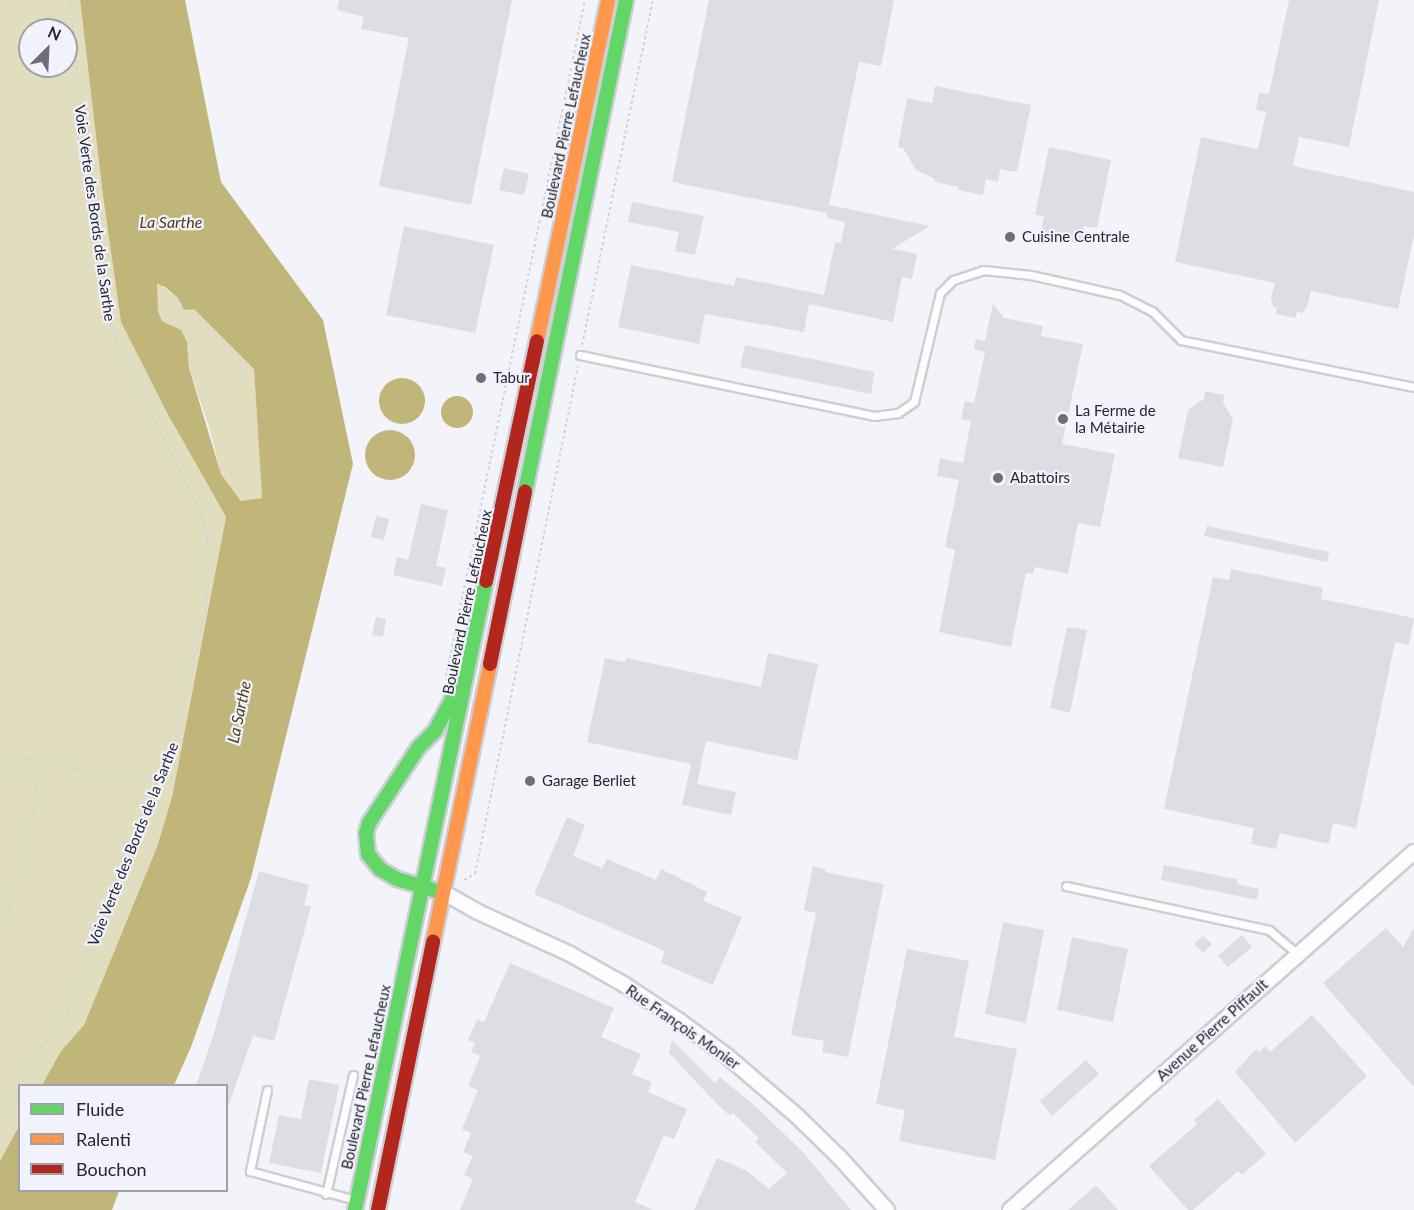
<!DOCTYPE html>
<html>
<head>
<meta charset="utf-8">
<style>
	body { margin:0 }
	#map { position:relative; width:1414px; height:1210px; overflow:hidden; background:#f3f4f9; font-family:Lato,sans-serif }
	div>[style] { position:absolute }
	.green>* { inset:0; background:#e1ddbf }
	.water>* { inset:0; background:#c0b67a }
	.round { border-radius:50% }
	.building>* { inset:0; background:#dddde4 }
	.path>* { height:2px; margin-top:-1px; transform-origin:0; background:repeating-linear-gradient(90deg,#d4d4d6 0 3px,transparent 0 6px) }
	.roads { filter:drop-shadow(2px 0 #ceced5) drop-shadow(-2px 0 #ceced5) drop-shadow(0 2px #ceced5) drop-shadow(0 -2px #ceced5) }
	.lane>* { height:7px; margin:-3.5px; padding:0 3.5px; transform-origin:3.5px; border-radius:3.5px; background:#fdfdfe }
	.street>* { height:14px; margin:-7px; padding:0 7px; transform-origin:7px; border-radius:7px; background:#fdfdfe }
	.fast>* { height:14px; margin:-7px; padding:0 7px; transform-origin:7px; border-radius:7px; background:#63d668 }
	.slow>* { height:14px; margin:-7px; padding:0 7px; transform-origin:7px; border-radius:7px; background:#ff974d }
	.jam>* { height:14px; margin:-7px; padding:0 7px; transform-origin:7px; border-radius:7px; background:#b3261e }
	.dots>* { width:16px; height:16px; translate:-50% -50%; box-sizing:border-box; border:3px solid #f1f2fb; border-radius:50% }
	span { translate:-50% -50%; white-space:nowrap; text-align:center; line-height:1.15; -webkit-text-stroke:4.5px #f1f2fb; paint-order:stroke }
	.street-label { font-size:15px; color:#26262f }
	.poi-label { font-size:15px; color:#26262f }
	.left { translate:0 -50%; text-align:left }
	.water-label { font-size:16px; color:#49431d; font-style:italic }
	.legend { position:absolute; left:18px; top:1084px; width:210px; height:108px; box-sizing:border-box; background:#f1f2fb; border:2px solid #a0a0a9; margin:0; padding:8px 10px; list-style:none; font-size:18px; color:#26262f }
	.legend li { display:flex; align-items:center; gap:12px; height:30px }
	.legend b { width:30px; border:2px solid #a0a0a9 }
	.north { position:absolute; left:18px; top:18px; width:60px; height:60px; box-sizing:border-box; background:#f1f2fb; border:2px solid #a0a0a9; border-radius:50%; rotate:24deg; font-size:16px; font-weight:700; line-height:24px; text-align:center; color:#26262f }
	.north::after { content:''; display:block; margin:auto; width:21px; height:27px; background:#6e6e76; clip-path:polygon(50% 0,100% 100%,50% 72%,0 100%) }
</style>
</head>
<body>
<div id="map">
	<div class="green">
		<div style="clip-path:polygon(evenodd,0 0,80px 0,103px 196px,121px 322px,166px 411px,226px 517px,172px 797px,157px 847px,84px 1025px,61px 1051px,42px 1085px,20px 1086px,19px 1126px,0 1161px,0 0,30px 30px,66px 30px,66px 66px,30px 66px,30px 30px)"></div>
		<div style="clip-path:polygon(159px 284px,178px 298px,184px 310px,194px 308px,254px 369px,262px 498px,241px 501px,221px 474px,209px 427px,189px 368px,187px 342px,169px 324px,162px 321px,158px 311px,156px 286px)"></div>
	</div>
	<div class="water">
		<div style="clip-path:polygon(evenodd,80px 0,185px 0,221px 182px,323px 320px,353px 464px,251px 878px,191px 1047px,174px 1085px,42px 1085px,61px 1051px,84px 1025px,157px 847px,172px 797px,226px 517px,166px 411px,121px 322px,103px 196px,80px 0,157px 284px,165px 287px,178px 298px,184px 310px,194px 309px,254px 369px,262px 498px,241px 501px,221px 474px,189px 368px,187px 342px,181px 330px,162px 321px,158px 311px,157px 284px)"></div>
		<div class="round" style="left:379px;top:378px;width:46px;height:46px"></div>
		<div class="round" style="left:441px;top:396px;width:32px;height:32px"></div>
		<div class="round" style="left:365px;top:430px;width:50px;height:50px"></div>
		<div style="clip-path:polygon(19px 1126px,20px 1190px,119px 1191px,112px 1210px,0 1210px,0 1161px)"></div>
	</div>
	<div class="building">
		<div style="clip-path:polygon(339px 0,512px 0,471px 205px,379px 186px,409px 38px,361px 29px,364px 17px,337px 10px)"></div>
		<div style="clip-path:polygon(709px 0,894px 0,881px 66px,859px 62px,829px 205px,930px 226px,892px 249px,917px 254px,912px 279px,902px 277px,893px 322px,809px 304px,804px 332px,705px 314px,699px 344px,618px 327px,631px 265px,734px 286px,736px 277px,824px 295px,835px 242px,841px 243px,845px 222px,827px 218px,827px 213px,672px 182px)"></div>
		<div style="clip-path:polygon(1289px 0,1379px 0,1349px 147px,1299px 137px,1293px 166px,1414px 192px,1414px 236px,1398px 309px,1311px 291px,1307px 307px,1302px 313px,1297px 312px,1296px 318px,1276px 314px,1277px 308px,1273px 307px,1271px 298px,1275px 283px,1175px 262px,1201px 137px,1258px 149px,1266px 112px,1256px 110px,1259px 93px,1269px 94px)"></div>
		<div style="clip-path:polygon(935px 86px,1031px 105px,1017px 172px,1000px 169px,998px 182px,986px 179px,983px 195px,958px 190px,959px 187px,935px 182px,935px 179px,916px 170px,903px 148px,898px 147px,907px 98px,932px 103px)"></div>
		<div style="clip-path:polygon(1049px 147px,1111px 160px,1097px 228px,1084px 226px,1080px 244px,1055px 238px,1056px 234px,1041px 231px,1044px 216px,1035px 215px)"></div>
		<div style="clip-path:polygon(504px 168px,529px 174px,524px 195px,499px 190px)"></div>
		<div style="clip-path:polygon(632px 202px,704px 216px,695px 255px,675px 251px,679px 232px,628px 222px)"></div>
		<div style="clip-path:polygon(404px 226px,494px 245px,475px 333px,386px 315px)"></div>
		<div style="clip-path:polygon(993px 303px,1004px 318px,1043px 326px,1041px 336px,1083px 344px,1062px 444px,1115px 454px,1100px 527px,1078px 523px,1068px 574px,1035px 567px,1033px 574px,1026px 573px,1011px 647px,939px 632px,955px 550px,945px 547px,959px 480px,937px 476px,940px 458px,963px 463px,971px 421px,961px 419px,965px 401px,974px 403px,985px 352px,974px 349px,976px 339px,985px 341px)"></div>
		<div style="clip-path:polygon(745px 345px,874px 372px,871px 394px,740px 367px)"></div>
		<div style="clip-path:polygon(1205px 391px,1224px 395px,1223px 403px,1233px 419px,1223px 467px,1178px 458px,1188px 410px,1204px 399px)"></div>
		<div style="clip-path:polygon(421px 504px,448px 510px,436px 566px,446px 568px,442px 586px,393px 575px,397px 557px,408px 560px)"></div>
		<div style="clip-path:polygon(376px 516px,389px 519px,384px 540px,371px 537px)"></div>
		<div style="clip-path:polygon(1207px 526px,1329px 552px,1327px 562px,1204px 536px)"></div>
		<div style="clip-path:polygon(1231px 569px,1323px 588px,1321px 599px,1414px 618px,1409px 645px,1395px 642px,1356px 828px,1333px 823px,1329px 844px,1280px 833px,1276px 849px,1251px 844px,1254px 828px,1164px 809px,1213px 577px,1229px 580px)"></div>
		<div style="clip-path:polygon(376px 617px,386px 619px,383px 637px,372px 635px)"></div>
		<div style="clip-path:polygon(1067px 627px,1087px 630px,1070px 713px,1050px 708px)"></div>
		<div style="clip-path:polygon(768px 653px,818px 664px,797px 760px,706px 741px,697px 784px,736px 792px,731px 815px,682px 805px,691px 764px,587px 742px,605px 658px,625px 662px,626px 658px,761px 687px)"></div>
		<div style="clip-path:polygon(567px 817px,585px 825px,573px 856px,602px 868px,607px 859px,656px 880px,661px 869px,707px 892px,703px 901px,742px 917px,713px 985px,661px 963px,665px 951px,534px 894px)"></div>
		<div style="clip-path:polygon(1164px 865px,1237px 879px,1237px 884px,1259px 889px,1257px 900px,1161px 880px)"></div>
		<div style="clip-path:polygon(813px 866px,825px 869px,825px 872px,884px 884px,848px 1057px,822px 1052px,824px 1041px,791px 1035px,816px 913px,804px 910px)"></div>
		<div style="clip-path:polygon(259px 871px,309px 885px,304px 905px,311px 907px,274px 1041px,253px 1036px,228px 1107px,226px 1086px,196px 1086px,214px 1033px)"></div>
		<div style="clip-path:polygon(1003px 922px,1044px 930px,1026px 1023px,985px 1014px)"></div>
		<div style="clip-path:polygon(1386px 928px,1403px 947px,1414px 928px,1414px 1087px,1323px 983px)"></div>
		<div style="clip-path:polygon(1242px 935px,1252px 947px,1228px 967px,1218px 956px)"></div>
		<div style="clip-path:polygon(1203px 936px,1212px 944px,1203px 953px,1194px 944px)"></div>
		<div style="clip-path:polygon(1072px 937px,1128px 949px,1113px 1022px,1057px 1010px)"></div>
		<div style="clip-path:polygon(907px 949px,969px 961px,954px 1037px,1017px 1049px,995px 1160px,899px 1141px,905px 1110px,876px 1104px)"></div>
		<div style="clip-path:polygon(510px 963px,614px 1008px,601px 1037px,641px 1054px,632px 1074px,652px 1082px,648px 1092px,687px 1109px,674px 1139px,664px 1135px,635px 1202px,653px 1210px,460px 1210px,473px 1179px,464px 1175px,473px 1156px,463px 1152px,471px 1133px,462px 1129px,478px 1090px,468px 1086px,480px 1056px,471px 1052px,475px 1043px,468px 1040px,477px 1020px,484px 1022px)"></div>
		<div style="clip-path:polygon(1312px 1015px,1367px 1076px,1295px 1143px,1235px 1072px,1256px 1049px,1259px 1052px,1265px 1046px,1270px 1052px)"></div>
		<div style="clip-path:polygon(672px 1040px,715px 1083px,720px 1077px,755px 1106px,802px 1151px,851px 1210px,694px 1210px,717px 1158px,747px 1171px,769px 1189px,787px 1173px,755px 1142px,759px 1138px,733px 1113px,730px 1116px,717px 1104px,669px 1053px)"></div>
		<div style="clip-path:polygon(1086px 1060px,1099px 1074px,1052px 1116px,1040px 1101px)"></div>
		<div style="clip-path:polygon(309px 1079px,339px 1085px,321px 1173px,269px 1163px,279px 1115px,301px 1119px)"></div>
		<div style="clip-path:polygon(1218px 1099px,1266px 1154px,1242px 1175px,1238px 1171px,1193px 1210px,1188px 1210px,1149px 1166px,1197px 1124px,1194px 1120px)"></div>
		<div style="clip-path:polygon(1096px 1185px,1118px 1210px,1068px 1210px)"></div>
	</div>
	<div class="path">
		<div style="left:582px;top:345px;width:352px;rotate:-78.4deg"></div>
		<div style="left:446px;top:676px;width:690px;rotate:-78.38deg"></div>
		<div style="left:0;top:754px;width:145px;rotate:10.8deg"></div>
		<div style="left:142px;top:781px;width:19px;rotate:-21deg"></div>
		<div style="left:0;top:767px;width:31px;rotate:19deg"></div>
		<div style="left:29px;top:777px;width:8px;rotate:40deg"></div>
		<div style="left:35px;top:782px;width:7px;rotate:82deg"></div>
		<div style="left:36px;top:789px;width:53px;rotate:97.5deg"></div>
		<div style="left:29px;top:842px;width:69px;rotate:106.9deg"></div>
		<div style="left:9px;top:908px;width:22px;rotate:114deg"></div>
		<div style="left:464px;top:880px;width:13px;rotate:-29deg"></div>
		<div style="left:475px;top:874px;width:518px;rotate:-78.54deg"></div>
		<div style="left:21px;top:1086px;width:32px;rotate:-64deg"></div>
		<div style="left:35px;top:1057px;width:55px;rotate:-53.1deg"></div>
		<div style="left:68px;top:1013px;width:232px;rotate:-69.5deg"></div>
		<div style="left:149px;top:796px;width:47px;rotate:-60.7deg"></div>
		<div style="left:172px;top:755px;width:153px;rotate:-77.1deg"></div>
		<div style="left:206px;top:606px;width:26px;rotate:-86deg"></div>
		<div style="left:208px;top:580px;width:44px;rotate:-91.3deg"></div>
		<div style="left:207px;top:536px;width:22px;rotate:-103deg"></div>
		<div style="left:202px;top:515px;width:173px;rotate:-116.9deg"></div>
		<div style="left:124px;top:361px;width:38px;rotate:-110deg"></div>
		<div style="left:111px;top:325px;width:234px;rotate:-97.9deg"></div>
		<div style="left:79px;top:93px;width:93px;rotate:-95.5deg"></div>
		<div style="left:0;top:1130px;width:46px;rotate:-64deg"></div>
	</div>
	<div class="roads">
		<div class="lane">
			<div style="left:580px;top:355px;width:300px;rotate:11.7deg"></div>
			<div style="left:874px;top:416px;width:24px;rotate:-7deg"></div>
			<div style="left:898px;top:413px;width:19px;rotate:-35deg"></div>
			<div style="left:914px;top:402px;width:112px;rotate:-76.6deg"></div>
			<div style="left:940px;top:293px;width:18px;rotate:-45deg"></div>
			<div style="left:953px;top:280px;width:32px;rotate:-18deg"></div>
			<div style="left:983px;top:270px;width:48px;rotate:5.9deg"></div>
			<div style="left:1031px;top:275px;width:91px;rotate:12.7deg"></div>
			<div style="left:1120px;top:295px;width:36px;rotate:27deg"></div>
			<div style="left:1152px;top:311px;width:41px;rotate:45deg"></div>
			<div style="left:1181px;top:340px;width:238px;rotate:11.4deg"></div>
			<div style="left:1066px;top:886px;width:208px;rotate:12.2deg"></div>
			<div style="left:1269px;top:930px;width:38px;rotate:40deg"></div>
			<div style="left:267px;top:1090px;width:83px;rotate:101.9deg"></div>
			<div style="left:250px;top:1171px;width:109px;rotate:15.4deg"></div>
			<div style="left:326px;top:1194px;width:122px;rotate:-77.2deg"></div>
		</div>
		<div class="street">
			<div style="left:443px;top:892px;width:40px;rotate:29.7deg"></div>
			<div style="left:478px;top:912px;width:101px;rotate:24.5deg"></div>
			<div style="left:570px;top:954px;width:63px;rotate:29.4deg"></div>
			<div style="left:625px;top:985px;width:64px;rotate:33.4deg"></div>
			<div style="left:678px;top:1020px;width:61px;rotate:36.3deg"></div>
			<div style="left:727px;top:1056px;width:92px;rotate:40.6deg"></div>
			<div style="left:797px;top:1116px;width:60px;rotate:44.3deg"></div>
			<div style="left:840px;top:1158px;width:70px;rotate:47.9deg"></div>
			<div style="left:1010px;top:1210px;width:540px;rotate:-41.55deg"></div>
		</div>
		<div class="fast">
			<div style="left:525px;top:492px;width:502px;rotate:-78.4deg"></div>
			<div style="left:437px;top:891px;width:42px;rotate:-163.3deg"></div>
			<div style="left:397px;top:879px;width:20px;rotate:-150deg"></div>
			<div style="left:380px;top:869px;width:19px;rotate:-129deg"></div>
			<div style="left:368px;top:854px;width:21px;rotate:-95deg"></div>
			<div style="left:366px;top:833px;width:10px;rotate:-73deg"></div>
			<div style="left:369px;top:823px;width:91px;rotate:-56.7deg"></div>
			<div style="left:419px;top:747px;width:23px;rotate:-45deg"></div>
			<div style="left:435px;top:731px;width:47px;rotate:-61.8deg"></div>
			<div style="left:355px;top:1210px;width:642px;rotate:-78.24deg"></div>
		</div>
		<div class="slow">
			<div style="left:537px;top:341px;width:348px;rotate:-78.2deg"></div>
			<div style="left:433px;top:942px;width:284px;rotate:-78.4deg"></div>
		</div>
		<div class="jam">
			<div style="left:486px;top:581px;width:245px;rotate:-78deg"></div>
			<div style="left:490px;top:664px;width:176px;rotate:-78.5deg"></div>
			<div style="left:378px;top:1210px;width:274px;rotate:-78.4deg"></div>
		</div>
	</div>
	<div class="dots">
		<div style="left:1010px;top:237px;background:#6e6e76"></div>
		<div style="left:481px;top:378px;background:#6e6e76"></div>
		<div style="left:1063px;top:419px;background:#6e6e76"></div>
		<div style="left:998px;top:478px;background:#6e6e76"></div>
		<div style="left:530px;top:781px;background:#6e6e76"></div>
	</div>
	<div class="street-label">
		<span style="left:566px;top:126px;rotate:-78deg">Boulevard Pierre Lefaucheux</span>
		<span style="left:95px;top:213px;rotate:82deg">Voie Verte des Bords de la Sarthe</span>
		<span style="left:467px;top:602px;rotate:-78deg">Boulevard Pierre Lefaucheux</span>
		<span style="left:133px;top:844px;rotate:-68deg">Voie Verte des Bords de la Sarthe</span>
		<span style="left:683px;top:1027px;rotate:35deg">Rue François Monier</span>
		<span style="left:1212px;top:1030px;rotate:-42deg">Avenue Pierre Piffault</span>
		<span style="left:366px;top:1077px;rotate:-78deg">Boulevard Pierre Lefaucheux</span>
	</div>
	<div class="poi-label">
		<span class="left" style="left:1022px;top:237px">Cuisine Centrale</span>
		<span class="left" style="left:493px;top:378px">Tabur</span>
		<span class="left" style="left:1075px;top:419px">La Ferme de<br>la Métairie</span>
		<span class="left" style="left:1010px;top:478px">Abattoirs</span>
		<span class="left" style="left:542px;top:781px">Garage Berliet</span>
	</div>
	<div class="water-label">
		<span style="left:171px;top:222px">La Sarthe</span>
		<span style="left:239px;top:712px;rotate:-78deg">La Sarthe</span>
	</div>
	<ul class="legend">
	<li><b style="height:8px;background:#63d668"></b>Fluide</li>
	<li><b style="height:8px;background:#ff974d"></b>Ralenti</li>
	<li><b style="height:8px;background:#b3261e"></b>Bouchon</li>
	</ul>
	<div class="north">N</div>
</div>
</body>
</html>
